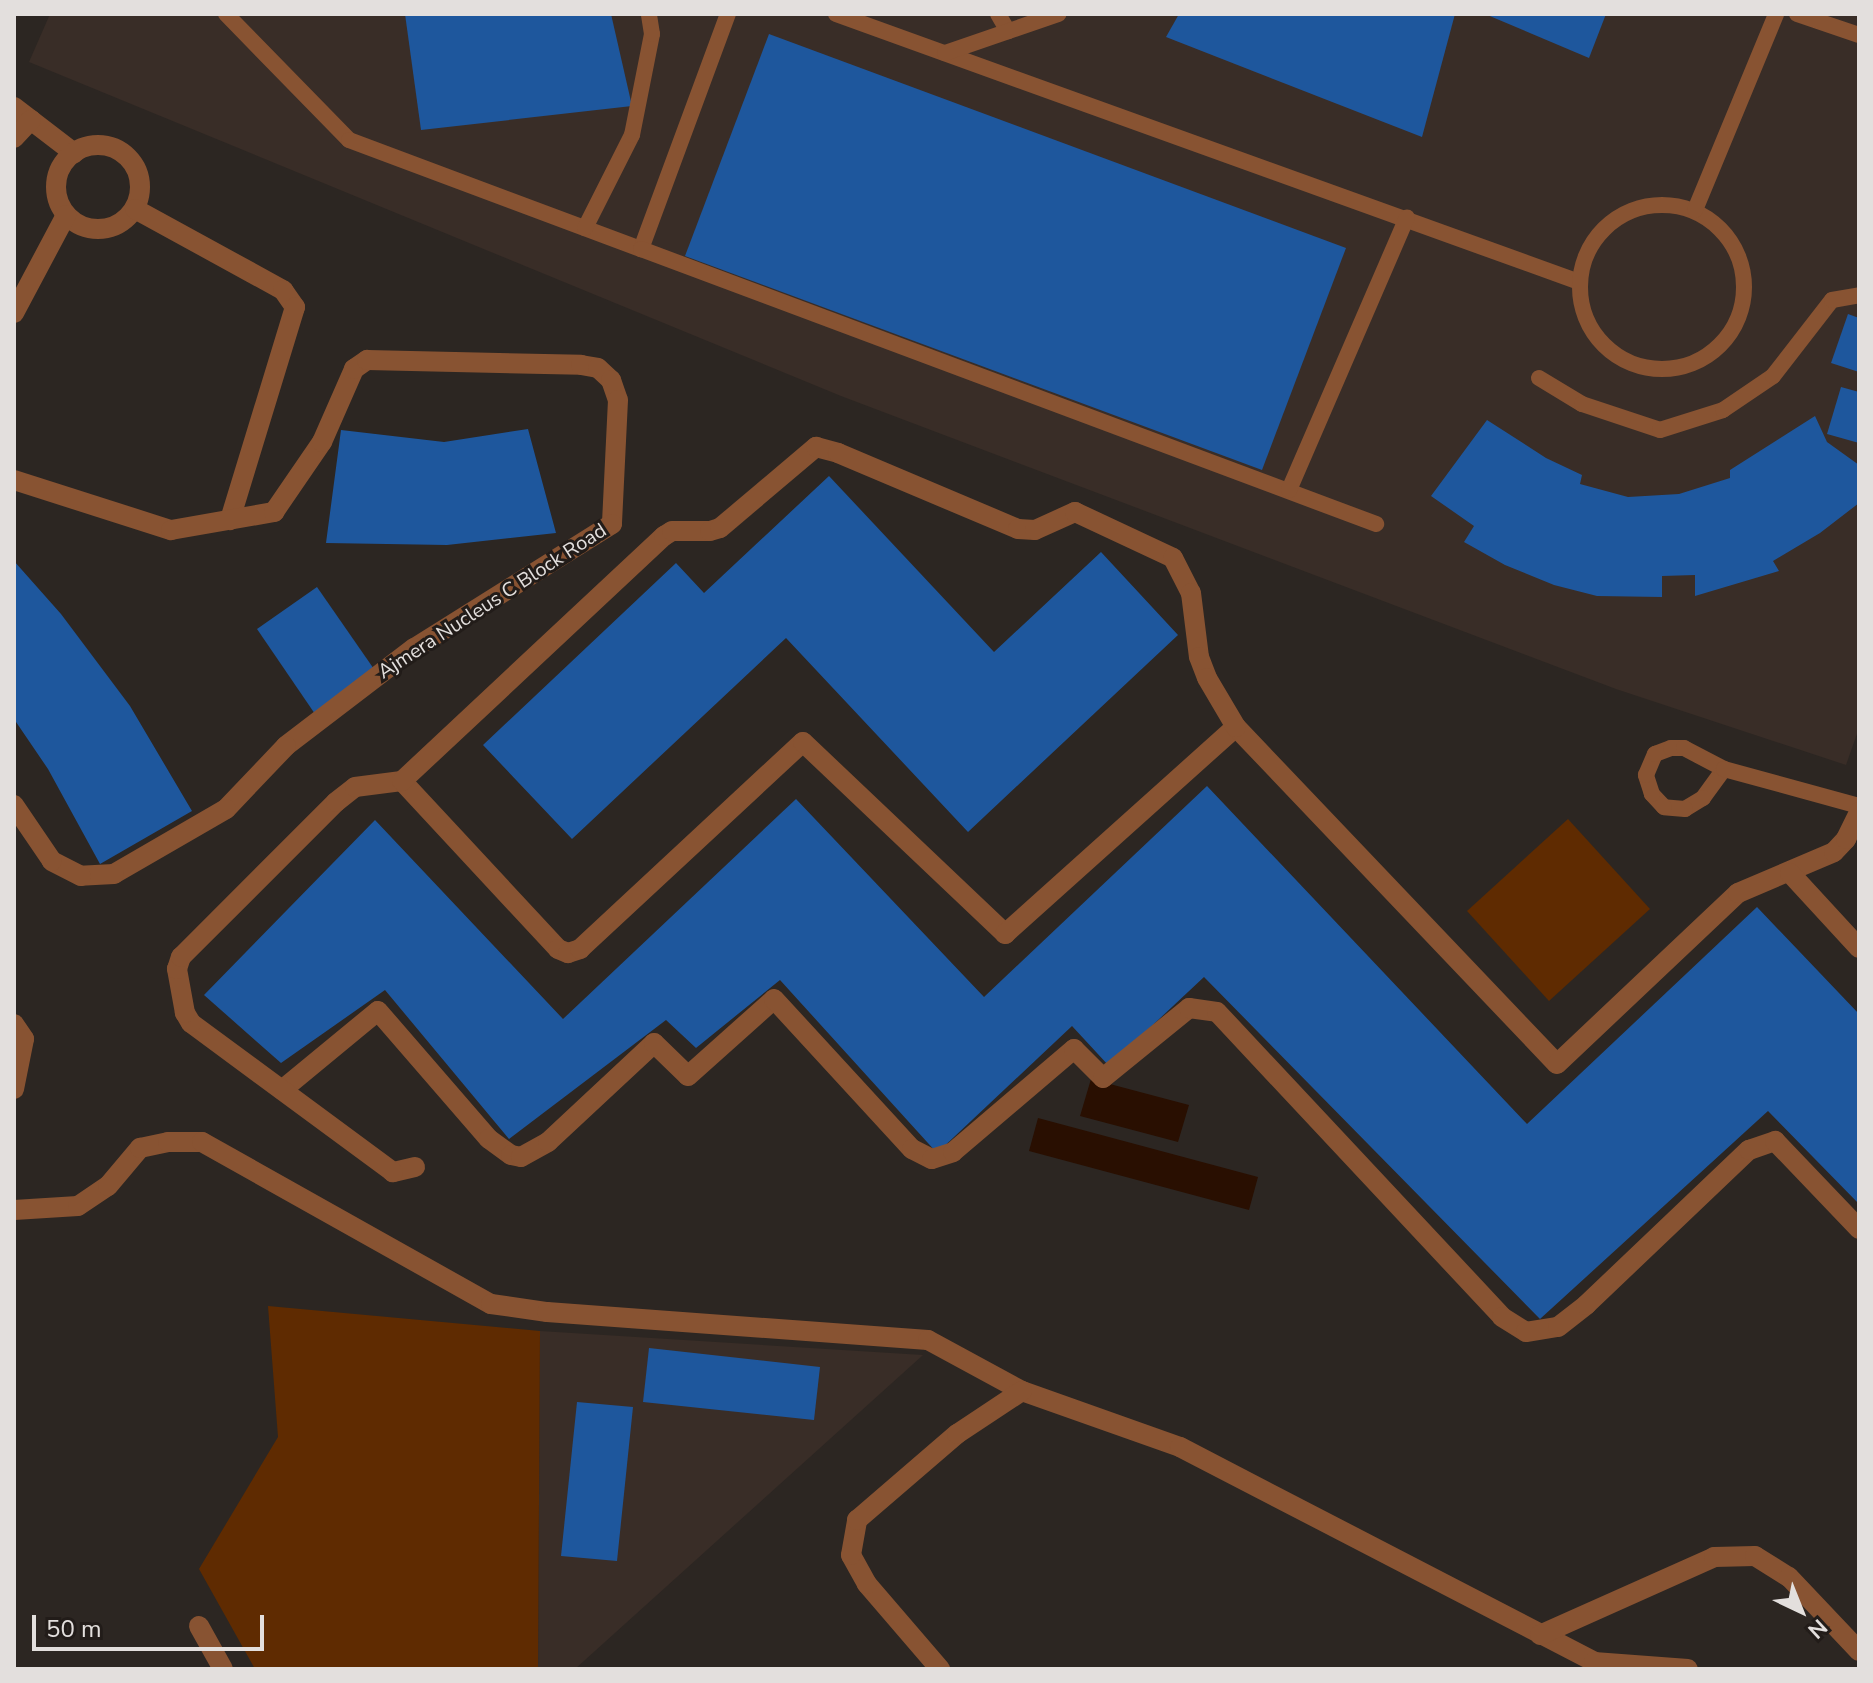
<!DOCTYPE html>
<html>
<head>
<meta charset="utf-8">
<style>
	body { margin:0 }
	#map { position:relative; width:1873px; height:1683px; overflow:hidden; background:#2c2622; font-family:"Nunito Sans",sans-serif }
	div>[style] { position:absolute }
	.built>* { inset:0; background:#392d27 }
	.green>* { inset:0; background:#5f2b01 }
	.water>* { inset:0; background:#290f01 }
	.building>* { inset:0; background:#1e579d }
	.service>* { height:16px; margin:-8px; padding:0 8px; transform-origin:8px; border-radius:8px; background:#885332 }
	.service>.ring { margin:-8px; padding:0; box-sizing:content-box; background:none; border:16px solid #885332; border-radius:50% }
	.minor>* { height:20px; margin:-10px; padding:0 10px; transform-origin:10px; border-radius:10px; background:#885332 }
	.minor>.ring { margin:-10px; padding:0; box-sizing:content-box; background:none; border:20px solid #885332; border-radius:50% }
	span { translate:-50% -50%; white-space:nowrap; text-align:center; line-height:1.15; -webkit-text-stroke:6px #221c19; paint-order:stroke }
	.street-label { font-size:20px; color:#e3dfdd }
	.frame { position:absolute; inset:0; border:16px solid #e3dfdd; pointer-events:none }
	.north { position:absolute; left:1761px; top:1571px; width:80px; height:80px; -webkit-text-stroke:6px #221c19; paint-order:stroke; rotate:137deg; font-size:22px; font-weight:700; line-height:32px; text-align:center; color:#e3dfdd }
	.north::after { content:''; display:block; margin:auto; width:28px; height:36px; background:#e3dfdd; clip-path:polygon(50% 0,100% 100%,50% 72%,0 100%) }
	.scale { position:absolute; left:32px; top:1615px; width:232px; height:36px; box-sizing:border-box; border:4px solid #e3dfdd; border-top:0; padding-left:10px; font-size:24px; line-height:28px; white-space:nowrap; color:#e3dfdd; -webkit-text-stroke:6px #221c19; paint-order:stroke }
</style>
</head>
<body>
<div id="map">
	<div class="built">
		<div style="clip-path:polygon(50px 14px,1859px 14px,1859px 728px,1846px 765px,1616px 689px,841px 396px,29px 62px)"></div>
		<div style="clip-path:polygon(540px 1331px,923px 1355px,575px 1669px,538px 1669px)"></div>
	</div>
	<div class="green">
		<div style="clip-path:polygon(1568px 819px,1650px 909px,1549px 1001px,1467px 911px)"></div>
		<div style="clip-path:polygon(268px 1306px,540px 1331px,538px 1669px,255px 1669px,199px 1569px,278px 1437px)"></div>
	</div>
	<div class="water">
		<div style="clip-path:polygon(1091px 1079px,1189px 1105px,1178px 1142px,1080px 1116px)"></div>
		<div style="clip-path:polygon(1038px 1118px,1258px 1177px,1249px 1210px,1029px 1151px)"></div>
	</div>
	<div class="building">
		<div style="clip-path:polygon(405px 14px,611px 14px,632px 106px,421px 130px)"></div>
		<div style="clip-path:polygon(1179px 14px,1455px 14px,1422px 137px,1166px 37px)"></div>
		<div style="clip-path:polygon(1485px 14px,1606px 14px,1589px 58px)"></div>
		<div style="clip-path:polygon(769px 34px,1346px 248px,1262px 470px,685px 256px)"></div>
		<div style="clip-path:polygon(1848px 314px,1859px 318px,1859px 372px,1831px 363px)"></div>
		<div style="clip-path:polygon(1841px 387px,1859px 392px,1859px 443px,1827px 434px)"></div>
		<div style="clip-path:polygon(1815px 416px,1827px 442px,1859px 465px,1859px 503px,1820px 533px,1773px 561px,1779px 571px,1695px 596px,1695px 575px,1662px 576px,1662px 597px,1597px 596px,1554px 585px,1505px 565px,1464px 542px,1474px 526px,1431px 496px,1487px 420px,1546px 458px,1582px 475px,1580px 484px,1628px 497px,1679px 494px,1730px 478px,1730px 470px)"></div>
		<div style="clip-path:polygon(528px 429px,556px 533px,447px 545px,326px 543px,341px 430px,444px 442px)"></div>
		<div style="clip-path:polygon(829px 476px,994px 652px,1101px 552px,1178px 635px,968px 832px,786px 638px,572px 839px,483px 745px,676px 563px,704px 593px)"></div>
		<div style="clip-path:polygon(14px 561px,61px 614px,130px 706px,192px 811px,100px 864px,48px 769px,14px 719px)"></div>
		<div style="clip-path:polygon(317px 587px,376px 672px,315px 714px,257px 629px)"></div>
		<div style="clip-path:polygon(1207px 786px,1527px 1124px,1757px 907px,1859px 1014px,1859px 1204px,1768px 1111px,1540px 1319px,1204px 977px,1109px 1066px,1072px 1026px,937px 1153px,780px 980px,696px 1048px,666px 1020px,509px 1139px,385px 990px,281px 1063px,204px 995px,375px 820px,563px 1019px,796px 799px,984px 997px)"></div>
		<div style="clip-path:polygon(649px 1348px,820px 1367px,814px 1420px,643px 1402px)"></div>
		<div style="clip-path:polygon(577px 1402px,633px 1407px,617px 1561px,561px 1556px)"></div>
	</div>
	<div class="service">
		<div style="left:226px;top:14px;width:176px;rotate:45.7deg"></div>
		<div style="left:349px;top:140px;width:312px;rotate:20.5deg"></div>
		<div style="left:641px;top:249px;width:251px;rotate:-69.7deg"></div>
		<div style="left:836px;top:14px;width:790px;rotate:19.83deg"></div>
		<div style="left:998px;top:14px;width:20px;rotate:60deg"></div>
		<div style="left:1797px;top:14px;width:65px;rotate:18.7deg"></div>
		<div style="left:945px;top:53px;width:120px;rotate:-19deg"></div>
		<div class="ring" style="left:1580px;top:205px;width:148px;height:148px"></div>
		<div style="left:1695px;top:210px;width:212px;rotate:-67.5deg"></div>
		<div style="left:585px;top:228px;width:104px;rotate:-63.2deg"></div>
		<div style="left:632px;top:135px;width:103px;rotate:-78.8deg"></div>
		<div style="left:652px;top:34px;width:20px;rotate:-99deg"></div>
		<div style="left:641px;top:249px;width:785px;rotate:20.51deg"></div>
		<div style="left:1539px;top:378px;width:50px;rotate:31.2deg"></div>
		<div style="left:1582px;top:404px;width:82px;rotate:18.4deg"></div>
		<div style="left:1660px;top:430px;width:66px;rotate:-17.6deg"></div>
		<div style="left:1723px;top:410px;width:60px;rotate:-34.2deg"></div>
		<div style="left:1773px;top:376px;width:96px;rotate:-52.2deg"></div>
		<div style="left:1832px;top:300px;width:27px;rotate:-10deg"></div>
		<div style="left:1289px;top:490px;width:297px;rotate:-66.6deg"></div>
		<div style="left:1724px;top:769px;width:36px;rotate:126deg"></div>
		<div style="left:1703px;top:798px;width:21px;rotate:149deg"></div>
		<div style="left:1685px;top:809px;width:21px;rotate:-175deg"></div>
		<div style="left:1664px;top:807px;width:18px;rotate:-133deg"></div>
		<div style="left:1652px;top:794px;width:20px;rotate:-108deg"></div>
		<div style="left:1646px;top:775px;width:23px;rotate:-67deg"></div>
		<div style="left:1655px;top:754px;width:17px;rotate:-21deg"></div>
		<div style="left:1671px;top:748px;width:13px"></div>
		<div style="left:1684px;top:748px;width:45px;rotate:27.7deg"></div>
		<div style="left:1724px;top:769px;width:140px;rotate:15.3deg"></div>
	</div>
	<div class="minor">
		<div style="left:14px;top:107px;width:76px;rotate:37.5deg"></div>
		<div style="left:14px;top:138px;width:25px;rotate:-47deg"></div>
		<div class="ring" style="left:56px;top:145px;width:64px;height:64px"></div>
		<div style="left:135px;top:209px;width:169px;rotate:28.7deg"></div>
		<div style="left:283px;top:290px;width:21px;rotate:55deg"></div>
		<div style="left:295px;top:307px;width:223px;rotate:107deg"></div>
		<div style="left:14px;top:313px;width:111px;rotate:-62deg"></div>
		<div style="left:14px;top:480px;width:165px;rotate:17.7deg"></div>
		<div style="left:171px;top:530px;width:105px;rotate:-9.9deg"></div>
		<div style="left:274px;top:512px;width:85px;rotate:-55.6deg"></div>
		<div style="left:322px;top:442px;width:80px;rotate:-66.3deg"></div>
		<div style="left:354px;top:369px;width:16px;rotate:-35deg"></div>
		<div style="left:367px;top:360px;width:214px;rotate:1.3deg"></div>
		<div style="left:581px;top:365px;width:17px;rotate:10deg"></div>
		<div style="left:598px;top:368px;width:18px;rotate:43deg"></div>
		<div style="left:611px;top:380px;width:21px;rotate:71deg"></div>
		<div style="left:618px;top:400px;width:124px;rotate:92.8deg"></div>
		<div style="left:612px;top:524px;width:234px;rotate:147.9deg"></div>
		<div style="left:414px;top:648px;width:161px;rotate:142.6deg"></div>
		<div style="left:286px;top:746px;width:87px;rotate:133.6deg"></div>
		<div style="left:226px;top:809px;width:129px;rotate:149.9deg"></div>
		<div style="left:114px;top:874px;width:33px;rotate:177deg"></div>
		<div style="left:81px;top:876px;width:33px;rotate:-153deg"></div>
		<div style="left:52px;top:861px;width:68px;rotate:-124.2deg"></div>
		<div style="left:402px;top:781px;width:229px;rotate:47.1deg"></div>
		<div style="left:558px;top:949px;width:11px;rotate:22deg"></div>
		<div style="left:568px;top:953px;width:13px;rotate:-18deg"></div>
		<div style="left:580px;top:949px;width:304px;rotate:-42.9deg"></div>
		<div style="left:803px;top:742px;width:279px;rotate:43.5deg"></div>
		<div style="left:1005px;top:934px;width:310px;rotate:-41.9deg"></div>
		<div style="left:1236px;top:727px;width:465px;rotate:46.4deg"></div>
		<div style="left:1557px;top:1064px;width:249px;rotate:-43.4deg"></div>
		<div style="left:1738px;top:893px;width:104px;rotate:-23.1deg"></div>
		<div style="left:1834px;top:852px;width:18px;rotate:-47deg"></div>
		<div style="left:1846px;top:839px;width:30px;rotate:-64deg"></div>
		<div style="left:1790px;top:873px;width:102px;rotate:47.4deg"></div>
		<div style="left:14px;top:1024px;width:18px;rotate:56deg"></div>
		<div style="left:24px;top:1039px;width:51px;rotate:101.3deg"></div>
		<div style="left:282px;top:1090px;width:124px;rotate:-39.5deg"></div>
		<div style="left:378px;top:1011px;width:169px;rotate:49.1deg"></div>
		<div style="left:489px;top:1139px;width:27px;rotate:36deg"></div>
		<div style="left:511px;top:1155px;width:10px;rotate:11deg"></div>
		<div style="left:521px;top:1157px;width:31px;rotate:-29deg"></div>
		<div style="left:548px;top:1142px;width:145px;rotate:-43deg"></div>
		<div style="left:654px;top:1043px;width:47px;rotate:44.1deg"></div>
		<div style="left:688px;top:1076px;width:115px;rotate:-41.8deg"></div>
		<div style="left:774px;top:999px;width:204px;rotate:47.4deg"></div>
		<div style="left:912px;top:1149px;width:22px;rotate:27deg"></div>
		<div style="left:932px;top:1159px;width:22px;rotate:-18deg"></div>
		<div style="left:953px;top:1152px;width:159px;rotate:-40.4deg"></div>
		<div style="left:1074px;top:1049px;width:41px;rotate:45deg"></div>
		<div style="left:1103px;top:1078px;width:111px;rotate:-39.1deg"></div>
		<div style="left:1189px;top:1008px;width:28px;rotate:8deg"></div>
		<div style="left:1217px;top:1012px;width:417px;rotate:46.9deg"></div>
		<div style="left:1502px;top:1317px;width:28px;rotate:32deg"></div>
		<div style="left:1526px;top:1332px;width:32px;rotate:-9deg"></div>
		<div style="left:1558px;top:1327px;width:36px;rotate:-38deg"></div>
		<div style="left:1586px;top:1305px;width:225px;rotate:-43.6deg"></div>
		<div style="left:1749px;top:1150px;width:28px;rotate:-19deg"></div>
		<div style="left:1775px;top:1141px;width:122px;rotate:46.3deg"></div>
		<div style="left:415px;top:1167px;width:23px;rotate:167deg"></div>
		<div style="left:393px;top:1172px;width:251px;rotate:-143.6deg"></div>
		<div style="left:191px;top:1023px;width:12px;rotate:-121deg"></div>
		<div style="left:185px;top:1013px;width:45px;rotate:-100.3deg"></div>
		<div style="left:177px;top:969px;width:13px;rotate:-72deg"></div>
		<div style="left:181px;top:957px;width:219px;rotate:-45deg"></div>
		<div style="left:336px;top:802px;width:24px;rotate:-38deg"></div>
		<div style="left:355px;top:787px;width:47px;rotate:-7.3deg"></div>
		<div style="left:402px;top:781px;width:359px;rotate:-43.1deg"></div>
		<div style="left:664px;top:536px;width:9px;rotate:-32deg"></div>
		<div style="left:672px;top:531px;width:38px"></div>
		<div style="left:710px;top:531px;width:10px;rotate:-17deg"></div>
		<div style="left:720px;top:528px;width:126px;rotate:-40.2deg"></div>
		<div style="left:816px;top:447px;width:23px;rotate:15deg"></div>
		<div style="left:838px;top:453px;width:195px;rotate:22.9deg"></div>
		<div style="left:1018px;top:529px;width:17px;rotate:3deg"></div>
		<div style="left:1035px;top:530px;width:44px;rotate:-24.2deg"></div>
		<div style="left:1075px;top:512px;width:108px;rotate:25.1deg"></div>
		<div style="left:1173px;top:558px;width:39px;rotate:63deg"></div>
		<div style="left:1191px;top:593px;width:64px;rotate:82.9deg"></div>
		<div style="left:1199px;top:657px;width:22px;rotate:69deg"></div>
		<div style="left:1207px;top:678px;width:57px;rotate:59.4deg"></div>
		<div style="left:14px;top:1210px;width:64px;rotate:-3.6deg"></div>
		<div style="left:78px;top:1206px;width:36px;rotate:-34deg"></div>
		<div style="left:108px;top:1186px;width:50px;rotate:-49.9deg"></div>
		<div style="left:140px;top:1148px;width:29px;rotate:-12deg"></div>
		<div style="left:168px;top:1142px;width:34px"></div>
		<div style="left:202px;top:1142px;width:331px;rotate:29.3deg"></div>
		<div style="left:491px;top:1304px;width:57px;rotate:8.1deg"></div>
		<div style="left:547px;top:1312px;width:382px;rotate:4.2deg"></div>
		<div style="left:928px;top:1340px;width:107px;rotate:28.5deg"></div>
		<div style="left:1022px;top:1391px;width:168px;rotate:19.5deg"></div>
		<div style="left:1180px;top:1447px;width:466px;rotate:27.4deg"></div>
		<div style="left:1594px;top:1662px;width:94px;rotate:4.3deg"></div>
		<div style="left:199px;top:1626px;width:49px;rotate:60.8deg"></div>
		<div style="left:1540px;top:1635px;width:191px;rotate:-24.1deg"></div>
		<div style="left:1714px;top:1557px;width:41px;rotate:-1.4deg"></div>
		<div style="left:1755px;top:1556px;width:40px;rotate:32deg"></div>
		<div style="left:1789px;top:1577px;width:102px;rotate:46.6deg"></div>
		<div style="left:940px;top:1669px;width:112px;rotate:-130.7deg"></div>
		<div style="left:867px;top:1584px;width:33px;rotate:-119deg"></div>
		<div style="left:851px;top:1555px;width:36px;rotate:-80deg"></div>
		<div style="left:857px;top:1520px;width:132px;rotate:-40.7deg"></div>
		<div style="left:957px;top:1434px;width:78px;rotate:-33.5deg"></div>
	</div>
	<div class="street-label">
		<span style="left:492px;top:601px;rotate:-33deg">Ajmera Nucleus C Block Road</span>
	</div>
	<div class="frame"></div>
	<div class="north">N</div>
	<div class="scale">50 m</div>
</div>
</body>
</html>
